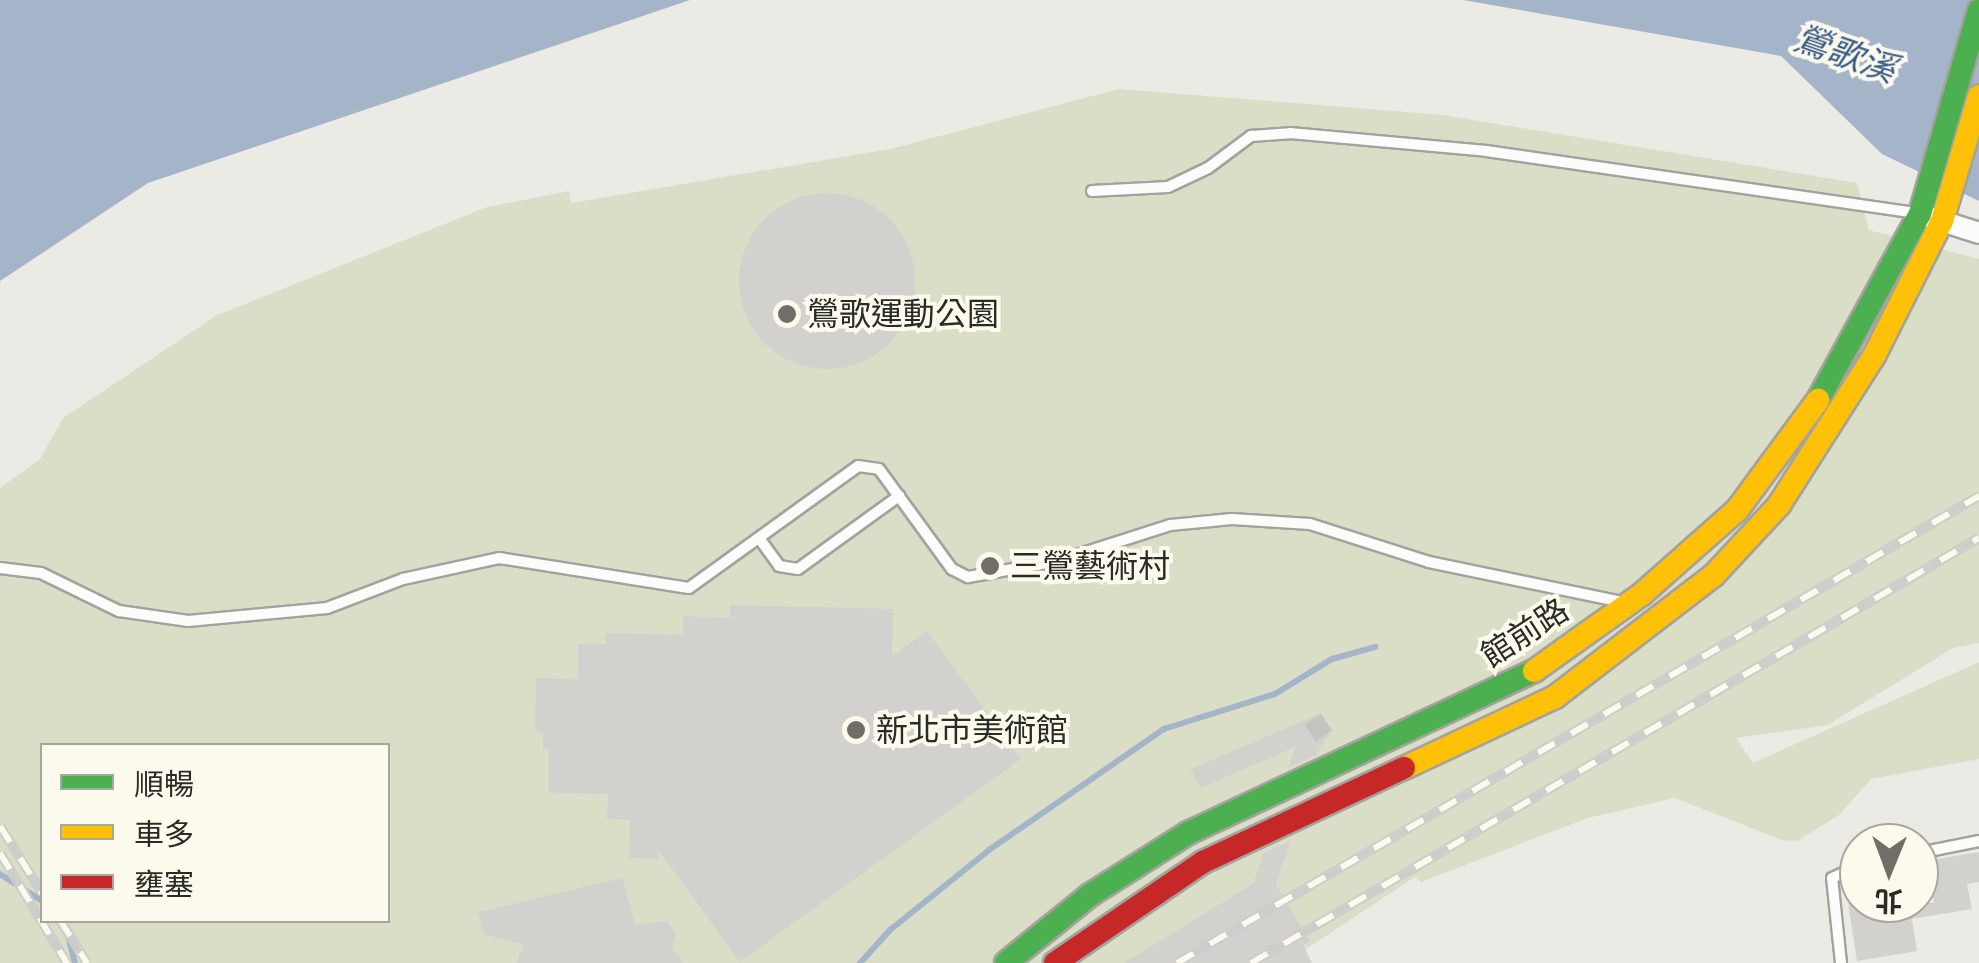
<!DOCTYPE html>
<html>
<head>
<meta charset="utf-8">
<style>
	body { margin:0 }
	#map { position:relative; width:1979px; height:963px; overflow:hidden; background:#eceae4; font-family:Montserrat,"Noto Sans TC",sans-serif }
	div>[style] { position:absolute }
	.green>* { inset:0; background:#dbdec6 }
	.water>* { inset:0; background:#a4b5ca }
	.stream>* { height:6px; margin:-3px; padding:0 3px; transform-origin:3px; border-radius:3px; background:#a4b5ca }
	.building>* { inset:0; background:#d3d1ce }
	.round { border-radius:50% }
	.street-tunnel>* { height:20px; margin-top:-10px; transform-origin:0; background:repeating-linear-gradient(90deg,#c5c4be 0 20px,transparent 0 30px) }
	.roads { filter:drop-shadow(2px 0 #a4a29e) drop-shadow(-2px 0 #a4a29e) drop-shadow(0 2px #a4a29e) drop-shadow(0 -2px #a4a29e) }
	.lane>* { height:10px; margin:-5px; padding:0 5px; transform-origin:5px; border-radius:5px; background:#fcfcfb }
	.street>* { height:20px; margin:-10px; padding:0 10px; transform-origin:10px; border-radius:10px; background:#fcfcfb }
	.fast>* { height:22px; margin:-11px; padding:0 11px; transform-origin:11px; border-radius:11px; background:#4caf50 }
	.slow>* { height:22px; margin:-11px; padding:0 11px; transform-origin:11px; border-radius:11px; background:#ffc107 }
	.jam>* { height:22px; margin:-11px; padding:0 11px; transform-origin:11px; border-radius:11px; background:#c62828 }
	.rail>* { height:10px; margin-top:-5px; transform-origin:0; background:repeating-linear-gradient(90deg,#fcfaed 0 19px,#cdcdcb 0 38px); box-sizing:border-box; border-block:2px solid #cdcdcb }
	.dots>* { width:28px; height:28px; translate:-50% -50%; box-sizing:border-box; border:5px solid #fcfaed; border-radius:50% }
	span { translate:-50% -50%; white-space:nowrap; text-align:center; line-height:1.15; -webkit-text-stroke:8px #fcfaed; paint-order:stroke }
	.poi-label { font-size:32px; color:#2b2b26 }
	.left { translate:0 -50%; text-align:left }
	.street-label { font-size:32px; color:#2b2b26 }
	.water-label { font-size:35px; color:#355987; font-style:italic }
	.legend { position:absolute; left:40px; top:743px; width:350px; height:180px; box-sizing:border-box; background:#fcfaed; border:2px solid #a8a79d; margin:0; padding:12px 18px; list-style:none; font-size:30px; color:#2b2b26 }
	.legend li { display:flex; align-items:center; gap:20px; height:50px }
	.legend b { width:50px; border:2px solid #a8a79d }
	.north { position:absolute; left:1839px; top:823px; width:100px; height:100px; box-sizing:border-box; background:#fcfaed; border:2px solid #a8a79d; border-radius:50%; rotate:181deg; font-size:28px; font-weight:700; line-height:40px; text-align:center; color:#2b2b26 }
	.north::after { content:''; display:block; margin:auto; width:35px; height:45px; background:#6f6e68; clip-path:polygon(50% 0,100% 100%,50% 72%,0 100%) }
</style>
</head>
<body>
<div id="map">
	<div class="green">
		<div style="clip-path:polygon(evenodd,1119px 89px,1443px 115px,1857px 183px,1869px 230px,1979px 259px,1979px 643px,1953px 648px,1828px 725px,1736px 738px,1753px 763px,1979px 662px,1979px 759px,1871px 779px,1839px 815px,1797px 841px,1781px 840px,1675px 798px,1588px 818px,1421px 882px,1415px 877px,1285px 963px,0 963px,0 488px,40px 459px,63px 418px,217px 315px,487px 207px,569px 191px,571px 203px,890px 149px,1119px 89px,42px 746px,388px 746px,388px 920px,42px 920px,42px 746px)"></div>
	</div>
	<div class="water">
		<div style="clip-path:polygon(0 0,690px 0,148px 183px,0 281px)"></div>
		<div style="clip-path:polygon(1463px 0,1979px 0,1979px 201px,1882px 154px,1781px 56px)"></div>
	</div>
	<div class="stream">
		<div style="left:0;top:874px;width:50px;rotate:32.7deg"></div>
		<div style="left:64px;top:920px;width:44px;rotate:75.7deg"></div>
		<div style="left:860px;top:963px;width:45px;rotate:-47.7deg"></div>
		<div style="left:890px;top:930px;width:127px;rotate:-38.9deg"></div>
		<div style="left:989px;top:850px;width:213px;rotate:-34.7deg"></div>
		<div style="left:1164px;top:729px;width:116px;rotate:-17.5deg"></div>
		<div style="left:1275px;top:694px;width:67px;rotate:-31.6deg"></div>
		<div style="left:1332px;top:659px;width:45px;rotate:-15.6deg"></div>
	</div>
	<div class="building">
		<div class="round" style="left:739px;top:193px;width:176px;height:176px"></div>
		<div style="clip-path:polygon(730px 605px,893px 609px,892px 656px,927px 631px,1021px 759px,740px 962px,657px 848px,659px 859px,629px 858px,630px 820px,607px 819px,608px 794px,549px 793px,549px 749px,543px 749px,543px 733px,535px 732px,536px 678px,578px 679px,578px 644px,606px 644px,606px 633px,683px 635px,683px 616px,730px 618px)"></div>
		<div style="clip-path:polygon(1321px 713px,1329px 733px,1316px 755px,1289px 767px,1295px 747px,1200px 788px,1191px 769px)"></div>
		<div style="clip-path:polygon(1290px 841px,1276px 885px,1310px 941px,1303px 945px,1312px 963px,1124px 963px,1254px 883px,1263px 853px)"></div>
		<div style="clip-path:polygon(1979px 852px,1979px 882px,1967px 884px,1972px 909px,1912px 919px,1917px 951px,1857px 961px,1848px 903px,1934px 903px,1927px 861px)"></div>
		<div style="clip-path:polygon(622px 878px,635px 924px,668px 921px,676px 936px,672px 948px,683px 963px,516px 963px,525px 945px,484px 934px,478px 912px)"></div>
	</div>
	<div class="street-tunnel">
		<div style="left:1310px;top:733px;width:20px;rotate:-33deg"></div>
	</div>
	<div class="roads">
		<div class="lane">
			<div style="left:1092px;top:191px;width:76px;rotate:-3deg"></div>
			<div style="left:1168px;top:187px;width:44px;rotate:-25.4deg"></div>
			<div style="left:1208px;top:168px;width:54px;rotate:-36.7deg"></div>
			<div style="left:1251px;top:136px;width:39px;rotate:-4deg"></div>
			<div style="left:1290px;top:133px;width:197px;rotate:5.2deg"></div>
			<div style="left:1486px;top:151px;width:434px;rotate:8.2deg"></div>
			<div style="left:759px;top:538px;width:34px;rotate:54deg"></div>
			<div style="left:779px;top:566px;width:19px;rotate:9deg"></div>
			<div style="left:798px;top:569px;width:125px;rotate:-35.9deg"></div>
			<div style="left:0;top:568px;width:41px;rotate:7deg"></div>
			<div style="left:41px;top:573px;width:87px;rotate:26deg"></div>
			<div style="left:119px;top:611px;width:70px;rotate:8.2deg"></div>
			<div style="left:188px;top:621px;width:140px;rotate:-5.3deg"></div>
			<div style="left:327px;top:608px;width:81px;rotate:-20.9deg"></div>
			<div style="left:403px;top:579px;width:98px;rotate:-12.3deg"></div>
			<div style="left:499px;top:558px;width:192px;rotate:9deg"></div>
			<div style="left:689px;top:588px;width:208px;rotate:-35.8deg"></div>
			<div style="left:858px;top:466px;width:21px;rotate:8deg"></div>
			<div style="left:879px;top:469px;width:124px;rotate:53.9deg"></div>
			<div style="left:952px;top:569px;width:18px;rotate:27deg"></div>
			<div style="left:968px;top:577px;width:91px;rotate:-10.1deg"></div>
			<div style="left:1058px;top:561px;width:118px;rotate:-17.8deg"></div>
			<div style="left:1170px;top:525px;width:62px;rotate:-5.5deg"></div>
			<div style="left:1232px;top:519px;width:78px;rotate:3.7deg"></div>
			<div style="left:1310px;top:524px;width:125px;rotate:17.7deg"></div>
			<div style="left:1429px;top:562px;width:198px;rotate:11.7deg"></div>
			<div style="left:1919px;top:853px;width:61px;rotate:-11.3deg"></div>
			<div style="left:1841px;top:963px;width:85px;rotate:-96deg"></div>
			<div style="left:1832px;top:878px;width:30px;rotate:-24deg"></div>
		</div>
		<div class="street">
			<div style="left:1929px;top:217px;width:52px;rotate:17.7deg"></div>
		</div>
		<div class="fast">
			<div style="left:1818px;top:400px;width:212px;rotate:-61.3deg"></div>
			<div style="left:1920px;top:214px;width:212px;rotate:-73.9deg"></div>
			<div style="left:1006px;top:963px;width:108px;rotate:-39deg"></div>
			<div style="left:1090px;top:895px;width:116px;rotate:-32.3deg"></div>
			<div style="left:1188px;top:833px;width:382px;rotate:-25.1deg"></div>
		</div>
		<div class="slow">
			<div style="left:1534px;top:671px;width:133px;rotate:-35.5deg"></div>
			<div style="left:1642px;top:594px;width:127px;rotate:-41.5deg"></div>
			<div style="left:1737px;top:510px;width:137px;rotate:-53.6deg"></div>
			<div style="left:1404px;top:768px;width:167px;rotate:-25.2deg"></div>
			<div style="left:1555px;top:697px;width:200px;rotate:-37.5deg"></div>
			<div style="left:1714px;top:575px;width:96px;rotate:-47.1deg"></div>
			<div style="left:1779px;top:505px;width:177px;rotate:-57.5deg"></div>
			<div style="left:1874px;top:356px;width:151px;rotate:-63.3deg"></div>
			<div style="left:1942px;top:221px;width:130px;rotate:-73.5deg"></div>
		</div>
		<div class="jam">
			<div style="left:1055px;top:963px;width:179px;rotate:-34.3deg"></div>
			<div style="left:1203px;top:862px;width:222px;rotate:-25.1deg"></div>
		</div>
	</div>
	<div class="rail">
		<div style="left:0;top:826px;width:79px;rotate:57.9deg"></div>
		<div style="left:0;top:853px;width:129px;rotate:58.7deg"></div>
		<div style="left:60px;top:920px;width:51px;rotate:57.9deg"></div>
		<div style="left:1177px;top:963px;width:928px;rotate:-30.21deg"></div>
		<div style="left:1251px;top:963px;width:843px;rotate:-30.28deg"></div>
	</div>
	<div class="dots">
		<div style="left:787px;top:314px;background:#6f6e68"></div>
		<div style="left:990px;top:566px;background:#6f6e68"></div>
		<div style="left:856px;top:730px;background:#6f6e68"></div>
	</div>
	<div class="poi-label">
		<span class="left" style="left:807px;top:314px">鶯歌運動公園</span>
		<span class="left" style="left:1010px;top:566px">三鶯藝術村</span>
		<span class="left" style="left:876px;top:730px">新北市美術館</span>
	</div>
	<div class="street-label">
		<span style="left:1525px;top:633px;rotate:-33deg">館前路</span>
	</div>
	<div class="water-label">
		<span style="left:1845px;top:54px;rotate:19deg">鶯歌溪</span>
	</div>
	<ul class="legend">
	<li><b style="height:12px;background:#4caf50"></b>順暢</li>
	<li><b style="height:12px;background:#ffc107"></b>車多</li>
	<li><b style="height:12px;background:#c62828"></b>壅塞</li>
	</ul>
	<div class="north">北</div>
</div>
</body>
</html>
